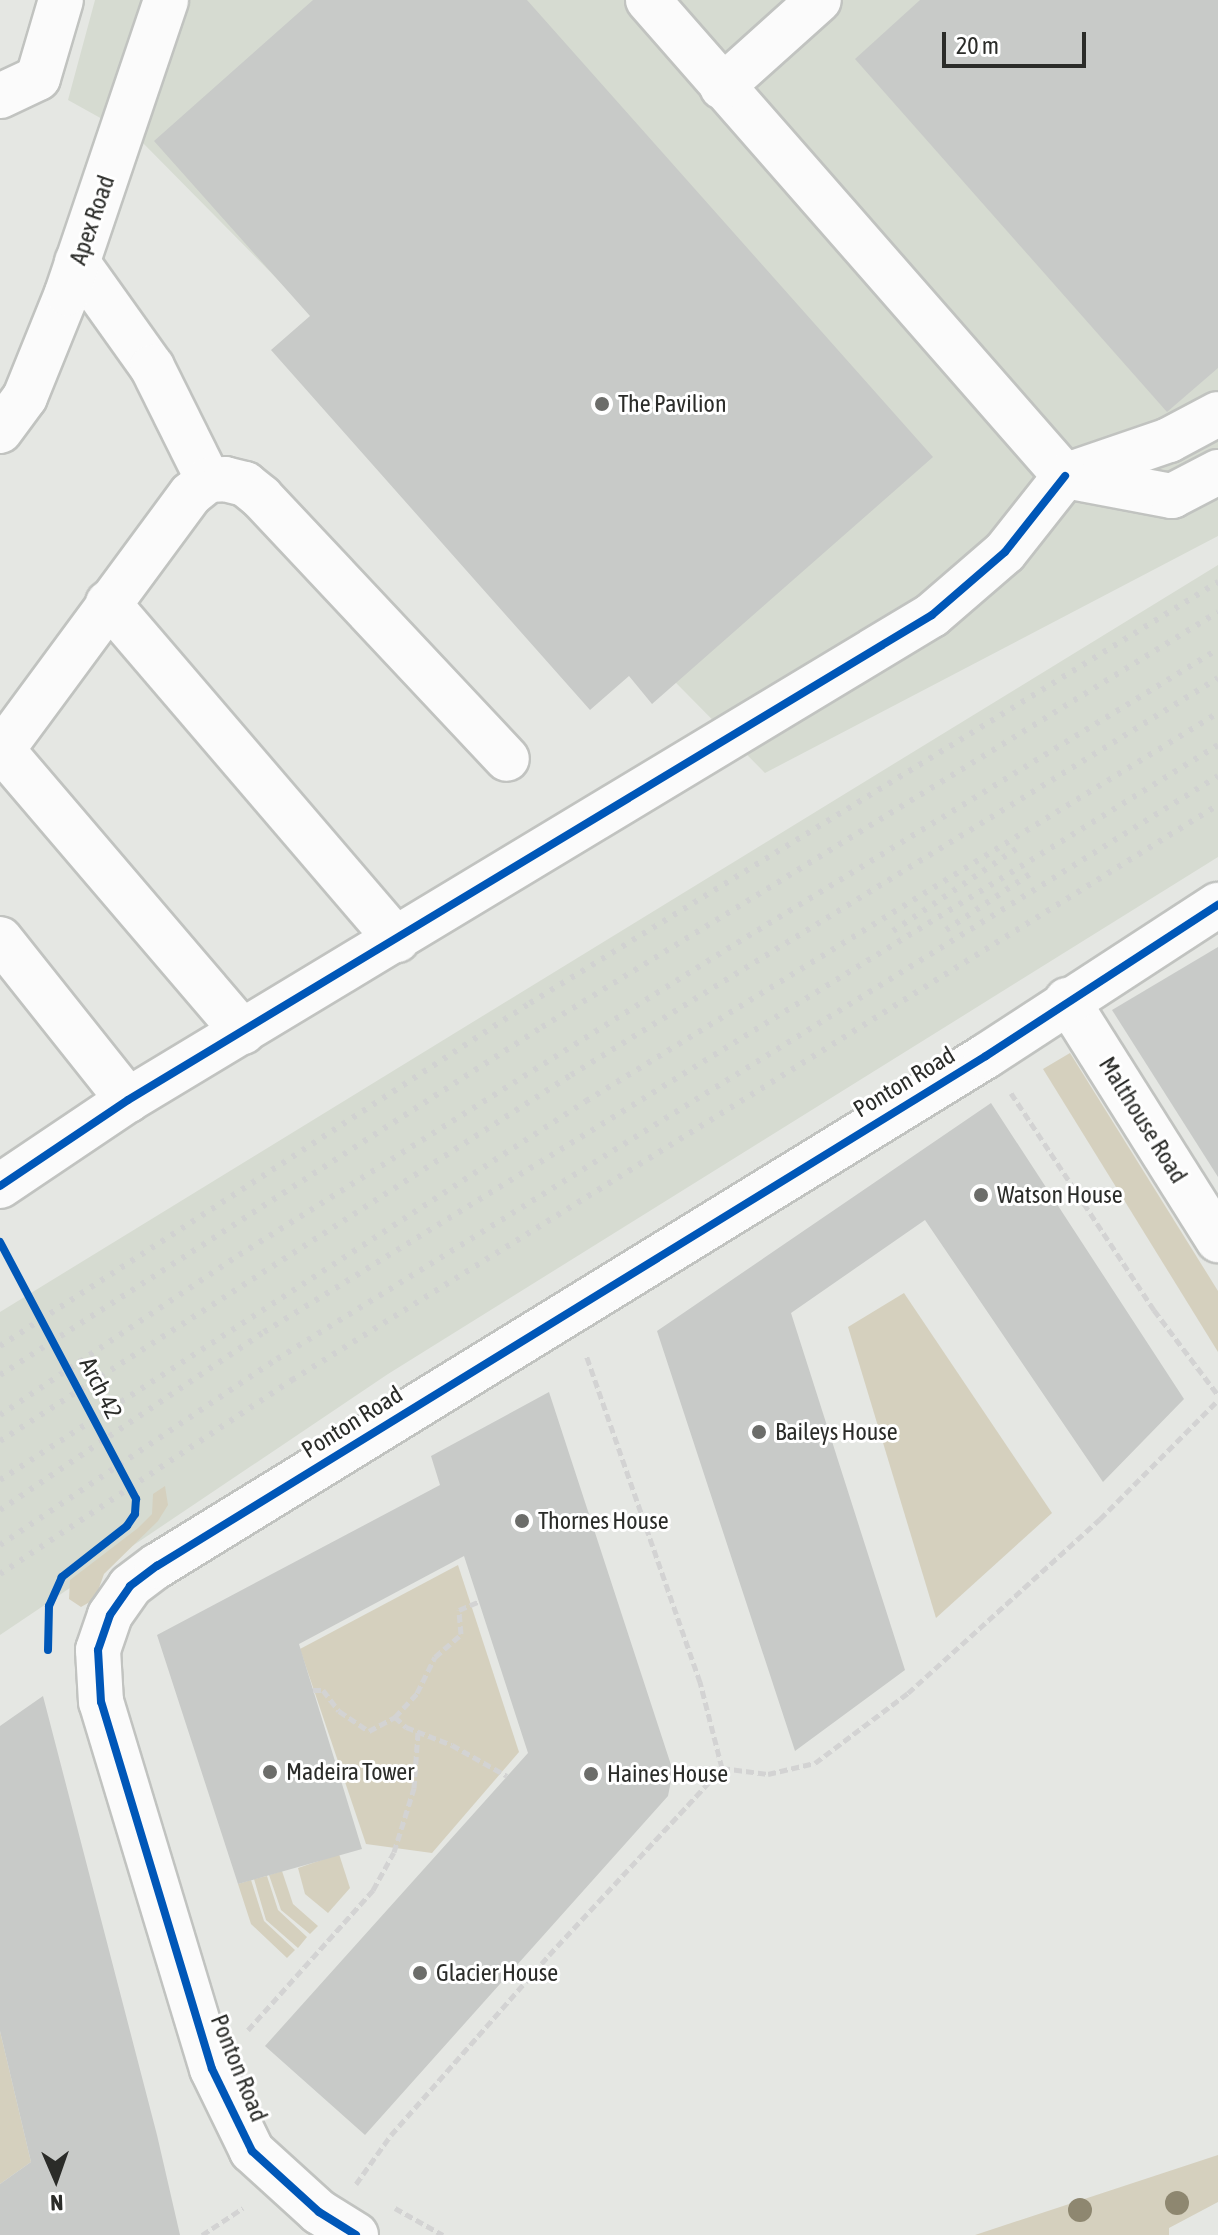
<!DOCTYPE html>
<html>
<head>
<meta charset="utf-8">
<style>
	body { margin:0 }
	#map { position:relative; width:1218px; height:2235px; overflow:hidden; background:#e5e7e3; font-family:"Asap Condensed",sans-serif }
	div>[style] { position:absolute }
	.built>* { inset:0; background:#d6dbd1 }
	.green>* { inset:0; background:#d5d0be }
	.building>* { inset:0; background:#c8cac8 }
	.path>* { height:5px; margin-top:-2.5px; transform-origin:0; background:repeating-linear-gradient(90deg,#d3d3d3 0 8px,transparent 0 12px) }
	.roads { filter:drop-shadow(2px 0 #c1c3c0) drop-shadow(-2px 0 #c1c3c0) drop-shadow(0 2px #c1c3c0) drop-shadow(0 -2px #c1c3c0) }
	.minor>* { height:44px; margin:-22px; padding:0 22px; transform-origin:22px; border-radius:22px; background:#fbfbfb }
	.rail>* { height:6px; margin-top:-3px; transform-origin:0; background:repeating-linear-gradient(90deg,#d1d2d1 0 4px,transparent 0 12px) }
	.cycleway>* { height:8px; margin:-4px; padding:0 4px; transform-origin:4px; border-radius:4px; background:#0057b8 }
	.trees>* { width:24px; height:24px; margin:-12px; border-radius:50%; background:#8e8770 }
	.dots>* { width:22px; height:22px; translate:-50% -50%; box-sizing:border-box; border:4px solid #fff; border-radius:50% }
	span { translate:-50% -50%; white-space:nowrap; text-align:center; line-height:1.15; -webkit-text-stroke:6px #fff; paint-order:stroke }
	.street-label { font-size:24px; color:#2b2c29 }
	.poi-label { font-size:24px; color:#2b2c29 }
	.left { translate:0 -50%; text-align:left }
	.north { position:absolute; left:16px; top:2139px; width:80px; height:80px; -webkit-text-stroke:6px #fff; paint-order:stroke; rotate:178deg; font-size:22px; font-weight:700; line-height:32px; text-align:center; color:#2b2c29 }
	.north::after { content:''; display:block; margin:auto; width:28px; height:36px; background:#2b2c29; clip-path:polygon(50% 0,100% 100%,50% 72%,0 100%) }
	.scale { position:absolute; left:942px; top:32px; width:144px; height:36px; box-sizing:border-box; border:4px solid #2b2c29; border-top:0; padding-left:10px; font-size:24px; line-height:28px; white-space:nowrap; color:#2b2c29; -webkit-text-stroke:6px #fff; paint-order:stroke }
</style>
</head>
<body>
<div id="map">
	<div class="built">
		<div style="clip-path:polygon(95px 0,1218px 0,1218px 536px,765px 773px,140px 140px,68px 100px)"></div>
		<div style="clip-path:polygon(1218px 565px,1218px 857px,388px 1374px,0 1635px,0 1312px)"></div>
	</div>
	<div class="green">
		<div style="clip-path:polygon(1070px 1053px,1218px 1291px,1218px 1352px,1043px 1069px)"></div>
		<div style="clip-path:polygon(904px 1293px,1052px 1513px,936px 1618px,848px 1327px)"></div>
		<div style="clip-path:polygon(165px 1486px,168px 1505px,158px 1521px,104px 1574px,95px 1599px,81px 1607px,69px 1599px,70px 1580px,138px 1528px,152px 1514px,153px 1494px)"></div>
		<div style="clip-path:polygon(458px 1565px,519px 1752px,432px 1853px,366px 1844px,300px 1649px)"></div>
		<div style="clip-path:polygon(339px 1854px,350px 1888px,328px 1913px,305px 1894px,298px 1868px)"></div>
		<div style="clip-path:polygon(282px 1871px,293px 1904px,318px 1926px,310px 1934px,281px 1910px,269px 1875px)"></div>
		<div style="clip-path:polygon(267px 1876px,278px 1910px,307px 1937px,298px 1948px,266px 1920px,254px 1879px)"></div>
		<div style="clip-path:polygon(251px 1880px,264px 1921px,295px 1950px,287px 1958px,251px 1924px,238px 1884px)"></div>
		<div style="clip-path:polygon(0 2031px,31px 2162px,0 2184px)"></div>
		<div style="clip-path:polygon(1218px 2155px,1218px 2202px,1169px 2228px,1169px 2235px,975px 2235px)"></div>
	</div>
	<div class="building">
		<div style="clip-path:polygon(313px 0,527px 0,933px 457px,652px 704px,629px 676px,590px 710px,271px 350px,310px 316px,154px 141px)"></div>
		<div style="clip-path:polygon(920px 0,1218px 0,1218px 368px,1167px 412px,855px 59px)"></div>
		<div style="clip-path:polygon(1218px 947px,1218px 1177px,1112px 1010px)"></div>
		<div style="clip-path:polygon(991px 1103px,1184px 1399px,1103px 1482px,925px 1220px,791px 1313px,905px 1670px,795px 1751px,657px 1331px)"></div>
		<div style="clip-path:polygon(549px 1392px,673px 1771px,668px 1796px,365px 2135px,265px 2046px,528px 1753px,464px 1556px,299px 1644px,362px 1849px,238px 1884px,157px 1635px,440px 1485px,431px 1456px)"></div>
		<div style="clip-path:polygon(43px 1696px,157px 2135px,180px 2235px,0 2235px,0 2184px,31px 2162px,0 2031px,0 1726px)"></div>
	</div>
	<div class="path">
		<div style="left:1011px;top:1093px;width:260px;rotate:56.6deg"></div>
		<div style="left:1154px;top:1310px;width:106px;rotate:53deg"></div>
		<div style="left:313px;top:1690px;width:10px"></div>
		<div style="left:323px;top:1690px;width:26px;rotate:53deg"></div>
		<div style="left:339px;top:1711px;width:36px;rotate:34deg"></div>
		<div style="left:369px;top:1731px;width:30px;rotate:-28deg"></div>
		<div style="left:395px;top:1717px;width:33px;rotate:-47deg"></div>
		<div style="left:417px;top:1693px;width:40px;rotate:-63.4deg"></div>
		<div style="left:435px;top:1657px;width:35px;rotate:-41deg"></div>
		<div style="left:461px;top:1634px;width:24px;rotate:-95deg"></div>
		<div style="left:459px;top:1610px;width:21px;rotate:-23deg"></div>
		<div style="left:395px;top:1717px;width:15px;rotate:42deg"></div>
		<div style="left:406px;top:1727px;width:49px;rotate:21.4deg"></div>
		<div style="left:452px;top:1745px;width:63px;rotate:29.4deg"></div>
		<div style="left:722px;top:1768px;width:46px;rotate:7.4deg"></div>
		<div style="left:768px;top:1774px;width:48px;rotate:-13.2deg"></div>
		<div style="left:815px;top:1763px;width:116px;rotate:-37deg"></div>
		<div style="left:908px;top:1693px;width:259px;rotate:-42.2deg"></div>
		<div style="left:1100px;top:1519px;width:168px;rotate:-45.2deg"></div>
		<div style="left:248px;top:2030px;width:188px;rotate:-48.2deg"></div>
		<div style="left:373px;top:1890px;width:43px;rotate:-61.1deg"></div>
		<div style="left:394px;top:1852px;width:67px;rotate:-72.6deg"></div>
		<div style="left:414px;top:1788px;width:56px;rotate:-85.9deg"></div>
		<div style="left:356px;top:2184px;width:60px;rotate:-54.5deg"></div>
		<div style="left:391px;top:2135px;width:240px;rotate:-48.7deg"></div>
		<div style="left:549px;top:1955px;width:255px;rotate:-47.2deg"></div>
		<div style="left:722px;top:1768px;width:89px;rotate:-104.3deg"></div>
		<div style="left:700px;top:1682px;width:347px;rotate:-109.2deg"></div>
		<div style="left:395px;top:2208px;width:55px;rotate:29.4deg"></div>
		<div style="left:202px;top:2235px;width:49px;rotate:-33.4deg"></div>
	</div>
	<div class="roads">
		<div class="minor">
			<div style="left:648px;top:0;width:633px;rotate:48.78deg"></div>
			<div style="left:1065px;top:476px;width:109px;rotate:10.6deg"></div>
			<div style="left:1172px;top:496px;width:52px;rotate:-27.6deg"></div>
			<div style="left:722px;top:87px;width:130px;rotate:-41.9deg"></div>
			<div style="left:0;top:96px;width:42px;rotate:-25.3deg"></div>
			<div style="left:38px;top:78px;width:81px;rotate:-73.6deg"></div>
			<div style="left:77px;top:262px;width:129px;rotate:54.5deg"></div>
			<div style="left:152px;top:367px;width:126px;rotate:63.6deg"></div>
			<div style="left:0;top:431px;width:42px;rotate:-53.7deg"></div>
			<div style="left:25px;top:397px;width:112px;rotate:-68deg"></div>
			<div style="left:67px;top:293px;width:309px;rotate:-71.3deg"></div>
			<div style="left:1067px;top:475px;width:108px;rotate:-18.9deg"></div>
			<div style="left:1169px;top:440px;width:55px;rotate:-28deg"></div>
			<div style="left:108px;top:603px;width:444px;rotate:49.4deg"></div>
			<div style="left:0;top:939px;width:206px;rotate:51.5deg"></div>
			<div style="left:1067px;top:1000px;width:284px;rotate:57.8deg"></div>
			<div style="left:243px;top:1032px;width:371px;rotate:-130.5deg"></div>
			<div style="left:2px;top:750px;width:318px;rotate:-53.6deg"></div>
			<div style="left:191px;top:494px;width:22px;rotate:-39deg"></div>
			<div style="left:208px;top:480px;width:17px;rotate:-3deg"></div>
			<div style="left:225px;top:479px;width:21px;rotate:14deg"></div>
			<div style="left:245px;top:484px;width:21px;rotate:39deg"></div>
			<div style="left:261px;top:497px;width:359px;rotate:46.8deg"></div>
			<div style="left:0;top:1186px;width:154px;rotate:-33.9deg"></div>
			<div style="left:128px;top:1100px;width:939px;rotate:-31.1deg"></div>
			<div style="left:932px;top:615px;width:96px;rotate:-40.8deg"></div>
			<div style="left:1005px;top:552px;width:97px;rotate:-51.7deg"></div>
			<div style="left:356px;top:2235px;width:44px;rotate:-148.1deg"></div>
			<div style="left:319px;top:2212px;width:91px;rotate:-137.7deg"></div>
			<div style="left:252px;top:2151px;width:91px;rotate:-116deg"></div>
			<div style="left:212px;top:2069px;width:383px;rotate:-106.8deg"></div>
			<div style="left:101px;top:1702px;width:52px;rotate:-93.3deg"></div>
			<div style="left:98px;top:1650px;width:37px;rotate:-71deg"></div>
			<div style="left:110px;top:1615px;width:35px;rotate:-55deg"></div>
			<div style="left:130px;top:1586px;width:34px;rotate:-37deg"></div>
			<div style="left:157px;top:1566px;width:973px;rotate:-31.6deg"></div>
			<div style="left:986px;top:1056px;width:277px;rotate:-33.1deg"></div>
		</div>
	</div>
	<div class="rail">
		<div style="left:946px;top:930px;width:105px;rotate:-33.7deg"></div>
		<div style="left:893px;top:931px;width:148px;rotate:-33.7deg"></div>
		<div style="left:0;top:1346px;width:631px;rotate:-32.91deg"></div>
		<div style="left:530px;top:1003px;width:807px;rotate:-31.46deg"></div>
		<div style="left:0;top:1375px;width:644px;rotate:-32.7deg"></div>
		<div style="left:542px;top:1027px;width:793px;rotate:-31.55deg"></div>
		<div style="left:0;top:1415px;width:288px;rotate:-33.8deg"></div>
		<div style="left:239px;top:1255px;width:576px;rotate:-32.09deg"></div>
		<div style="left:727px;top:949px;width:575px;rotate:-31.42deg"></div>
		<div style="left:0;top:1441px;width:678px;rotate:-32.66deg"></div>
		<div style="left:571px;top:1075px;width:759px;rotate:-31.53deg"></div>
		<div style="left:0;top:1480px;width:698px;rotate:-32.89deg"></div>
		<div style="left:586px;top:1101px;width:742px;rotate:-31.55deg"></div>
		<div style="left:0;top:1510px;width:318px;rotate:-34deg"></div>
		<div style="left:264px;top:1332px;width:1120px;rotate:-31.6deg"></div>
		<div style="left:0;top:1545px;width:334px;rotate:-33.9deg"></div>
		<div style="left:277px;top:1359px;width:1107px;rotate:-31.78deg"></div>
		<div style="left:0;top:1574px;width:351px;rotate:-33.6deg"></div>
		<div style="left:292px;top:1380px;width:1090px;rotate:-31.84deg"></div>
	</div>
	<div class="cycleway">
		<div style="left:0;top:1186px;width:154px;rotate:-33.9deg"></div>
		<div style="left:128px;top:1100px;width:939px;rotate:-31.1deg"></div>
		<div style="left:932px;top:615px;width:96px;rotate:-40.8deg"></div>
		<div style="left:1005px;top:552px;width:97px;rotate:-51.7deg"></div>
		<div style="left:0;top:1242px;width:291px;rotate:62.1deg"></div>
		<div style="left:136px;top:1499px;width:15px;rotate:94deg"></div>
		<div style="left:135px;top:1514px;width:14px;rotate:124deg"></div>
		<div style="left:127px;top:1526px;width:83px;rotate:141.9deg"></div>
		<div style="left:62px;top:1577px;width:32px;rotate:114deg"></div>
		<div style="left:49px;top:1606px;width:44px;rotate:91.3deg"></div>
		<div style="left:356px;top:2235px;width:44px;rotate:-148.1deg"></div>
		<div style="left:319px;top:2212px;width:91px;rotate:-137.7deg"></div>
		<div style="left:252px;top:2151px;width:91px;rotate:-116deg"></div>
		<div style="left:212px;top:2069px;width:383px;rotate:-106.8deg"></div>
		<div style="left:101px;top:1702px;width:52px;rotate:-93.3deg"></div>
		<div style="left:98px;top:1650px;width:37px;rotate:-71deg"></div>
		<div style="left:110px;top:1615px;width:35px;rotate:-55deg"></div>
		<div style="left:130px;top:1586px;width:34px;rotate:-37deg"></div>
		<div style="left:157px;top:1566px;width:973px;rotate:-31.6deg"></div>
		<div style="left:986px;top:1056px;width:277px;rotate:-33.1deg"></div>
	</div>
	<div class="trees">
		<div style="left:1177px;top:2203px"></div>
		<div style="left:1080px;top:2210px"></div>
	</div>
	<div class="dots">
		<div style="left:602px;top:404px;background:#6c6d6a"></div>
		<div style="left:981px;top:1195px;background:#6c6d6a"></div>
		<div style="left:759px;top:1432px;background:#6c6d6a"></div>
		<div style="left:522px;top:1521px;background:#6c6d6a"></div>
		<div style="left:270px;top:1772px;background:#6c6d6a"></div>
		<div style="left:591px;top:1774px;background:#6c6d6a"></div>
		<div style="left:420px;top:1973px;background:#6c6d6a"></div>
	</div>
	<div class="street-label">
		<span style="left:92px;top:220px;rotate:-71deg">Apex Road</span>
		<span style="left:904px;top:1082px;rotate:-31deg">Ponton Road</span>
		<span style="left:1143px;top:1120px;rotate:58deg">Malthouse Road</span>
		<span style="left:101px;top:1388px;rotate:63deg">Arch 42</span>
		<span style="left:352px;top:1422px;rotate:-32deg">Ponton Road</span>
		<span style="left:239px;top:2068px;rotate:68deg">Ponton Road</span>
	</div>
	<div class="poi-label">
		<span class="left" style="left:618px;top:404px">The Pavilion</span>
		<span class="left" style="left:997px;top:1195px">Watson House</span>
		<span class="left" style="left:775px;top:1432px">Baileys House</span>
		<span class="left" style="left:538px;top:1521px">Thornes House</span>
		<span class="left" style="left:286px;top:1772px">Madeira Tower</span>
		<span class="left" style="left:607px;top:1774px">Haines House</span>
		<span class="left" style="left:436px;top:1973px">Glacier House</span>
	</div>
	<div class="north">N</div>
	<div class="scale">20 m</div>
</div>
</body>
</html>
